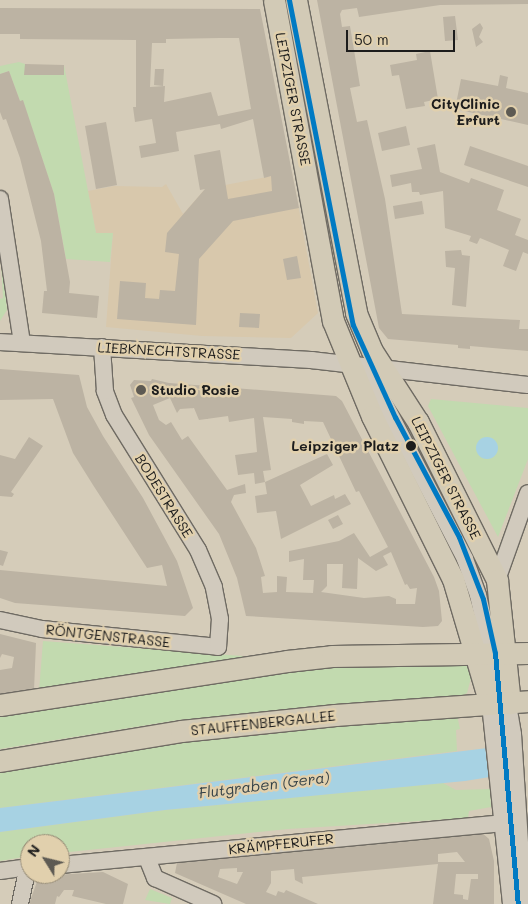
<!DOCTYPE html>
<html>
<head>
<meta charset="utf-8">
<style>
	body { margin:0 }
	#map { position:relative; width:528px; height:904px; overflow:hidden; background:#d5ccb9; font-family:Mali,sans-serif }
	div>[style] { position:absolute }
	.built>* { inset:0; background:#d8c8ac }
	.green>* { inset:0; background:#c2daaf }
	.water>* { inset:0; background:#a7d2e3 }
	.round { border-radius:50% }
	.pier>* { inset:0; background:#d5ccb9 }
	.building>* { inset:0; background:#bcb3a3 }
	.roads { filter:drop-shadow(1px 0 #6f6b63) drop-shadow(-1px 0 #6f6b63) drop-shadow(0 1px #6f6b63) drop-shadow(0 -1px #6f6b63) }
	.minor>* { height:16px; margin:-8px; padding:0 8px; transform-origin:8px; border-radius:8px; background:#d1cabd }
	.major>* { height:21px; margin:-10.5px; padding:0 10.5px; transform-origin:10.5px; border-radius:10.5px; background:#d2cab6 }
	.tram-1>* { height:5px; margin:-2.5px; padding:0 2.5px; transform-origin:2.5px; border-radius:2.5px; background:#007ac3 }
	.dots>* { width:14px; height:14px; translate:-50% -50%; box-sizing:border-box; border:2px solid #e1d0ad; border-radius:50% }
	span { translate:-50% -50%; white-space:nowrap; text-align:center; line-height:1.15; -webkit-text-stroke:5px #e1d0ad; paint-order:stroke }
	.street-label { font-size:14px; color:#1c1c1c }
	.poi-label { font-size:14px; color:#1c1c1c; font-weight:700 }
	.right { translate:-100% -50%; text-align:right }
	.left { translate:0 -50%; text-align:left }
	.stop-label { font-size:14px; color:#1c1c1c; font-weight:700 }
	.water-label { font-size:15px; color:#344147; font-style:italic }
	.north { position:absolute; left:20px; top:834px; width:50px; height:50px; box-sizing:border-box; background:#e1d0ad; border:1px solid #928873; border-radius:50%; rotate:306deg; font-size:14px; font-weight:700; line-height:20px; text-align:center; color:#1c1c1c }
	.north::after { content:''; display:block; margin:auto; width:18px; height:22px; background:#5d5a53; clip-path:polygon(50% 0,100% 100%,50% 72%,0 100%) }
	.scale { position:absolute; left:346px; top:30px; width:109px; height:22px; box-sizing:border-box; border:2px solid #1c1c1c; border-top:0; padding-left:6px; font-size:15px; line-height:18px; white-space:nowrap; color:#1c1c1c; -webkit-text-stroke:4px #e1d0ad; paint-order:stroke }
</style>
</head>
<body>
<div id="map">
	<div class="built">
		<div style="clip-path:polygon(292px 172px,318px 313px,291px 338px,202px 336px,106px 327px,113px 233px,96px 233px,88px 191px,114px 186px,162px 187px,166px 184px,183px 214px,205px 189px)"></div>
	</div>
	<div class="green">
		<div style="clip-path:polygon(19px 62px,25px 64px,25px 75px,64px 75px,64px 65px,96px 233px,113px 233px,110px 262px,66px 259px,54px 194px,23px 101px,20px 101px,9px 71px,0 74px,0 66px)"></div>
		<div style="clip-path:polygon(0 244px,7px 310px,0 321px,0 299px,3px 298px)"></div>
		<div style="clip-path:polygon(431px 399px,528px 408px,528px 459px,498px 537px,428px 406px)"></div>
		<div style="clip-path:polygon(43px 641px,242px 656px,246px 658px,39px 691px)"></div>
		<div style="clip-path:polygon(323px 662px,460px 662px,468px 667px,471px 678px,467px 693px,457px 698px,178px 720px,0 749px,0 714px)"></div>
		<div style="clip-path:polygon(457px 715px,460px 729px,456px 730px,457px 751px,0 808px,0 771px,197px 739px)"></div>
		<div style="clip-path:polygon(443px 783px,456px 790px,490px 789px,491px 807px,469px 811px,468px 818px,288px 829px,60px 853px,60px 844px,30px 844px,30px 856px,0 861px,0 832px,165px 810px)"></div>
		<div style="clip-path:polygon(150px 889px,172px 898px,170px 904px,145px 900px)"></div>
	</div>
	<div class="water">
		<div class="round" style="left:476px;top:437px;width:22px;height:22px"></div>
		<div style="clip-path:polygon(528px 743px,528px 771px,465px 781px,165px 810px,0 832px,0 808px)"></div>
	</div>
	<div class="pier">
		<div style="clip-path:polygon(528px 741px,528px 773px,489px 779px,485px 745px)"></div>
	</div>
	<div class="building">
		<div style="clip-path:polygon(317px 0,528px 0,528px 4px,440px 5px,359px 17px,357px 8px,342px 10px,340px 14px,342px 27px,350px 26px,360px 86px,350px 88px,357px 122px,367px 120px,385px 199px,402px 314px,520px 320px,519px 329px,528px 329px,528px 351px,470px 346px,470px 349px,458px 348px,458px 345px,388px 339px,379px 328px)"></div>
		<div style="clip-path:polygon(evenodd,0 8px,260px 9px,299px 208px,233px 221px,199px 259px,196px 325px,117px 319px,120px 281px,146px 283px,145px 298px,159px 299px,160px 290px,175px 291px,179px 254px,165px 252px,167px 233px,205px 189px,200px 190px,194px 155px,220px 150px,228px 199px,272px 191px,271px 176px,264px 178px,253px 119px,221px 129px,220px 124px,176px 132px,179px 151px,141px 158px,139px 146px,156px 143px,152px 119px,135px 122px,133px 107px,136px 107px,136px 40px,20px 39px,20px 34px,0 34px,0 8px,220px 38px,239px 38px,251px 109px,218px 116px,211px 92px,164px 102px,165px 86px,150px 87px,152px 43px,166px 43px,166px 39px,220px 38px)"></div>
		<div style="clip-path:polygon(455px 16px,458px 40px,445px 41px,443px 17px)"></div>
		<div style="clip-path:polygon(480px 23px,483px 28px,479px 37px,483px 42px,476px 47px,472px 29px)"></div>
		<div style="clip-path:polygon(430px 51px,438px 99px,424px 102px,425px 106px,406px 109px,399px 75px,392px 76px,390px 65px,417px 60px,416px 54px)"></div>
		<div style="clip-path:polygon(25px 64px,64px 65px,64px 75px,24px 75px)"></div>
		<div style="clip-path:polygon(155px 69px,164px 69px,163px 86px,154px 85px)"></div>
		<div style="clip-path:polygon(9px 71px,20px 101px,23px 100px,54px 194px,70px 282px,69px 293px,99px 296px,97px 318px,42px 313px,44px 291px,47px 291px,41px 241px,20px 158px,6px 119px,3px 120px,0 112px,0 74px)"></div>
		<div style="clip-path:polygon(500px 75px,508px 77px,506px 88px,528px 93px,528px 125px,455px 109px,461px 79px,498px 86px)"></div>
		<div style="clip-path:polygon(106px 122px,117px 185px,96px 189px,85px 126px)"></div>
		<div style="clip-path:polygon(406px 126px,410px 145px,382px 151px,378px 133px)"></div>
		<div style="clip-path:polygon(435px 144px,440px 172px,469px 183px,471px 178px,504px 190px,497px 210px,521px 219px,515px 235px,528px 240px,528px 254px,523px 252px,516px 271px,503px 266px,509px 250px,480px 238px,477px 244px,469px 241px,471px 236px,445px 228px,443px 191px,420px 195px,419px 192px,412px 192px,411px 183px,392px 187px,390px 175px,422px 169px,417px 148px)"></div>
		<div style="clip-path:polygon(470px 146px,528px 166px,528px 187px,464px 165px)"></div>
		<div style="clip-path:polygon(422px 201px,424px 214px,395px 219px,393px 206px)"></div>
		<div style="clip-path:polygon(461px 250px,462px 255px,470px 256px,466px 307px,452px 305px,455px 268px,446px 267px,445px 251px)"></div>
		<div style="clip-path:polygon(297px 256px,301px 278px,287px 280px,283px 259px)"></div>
		<div style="clip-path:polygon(240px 313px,260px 314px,259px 328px,239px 327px)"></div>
		<div style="clip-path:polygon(0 369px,79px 375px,87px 407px,103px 436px,143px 498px,177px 561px,193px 608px,185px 616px,15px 603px,0 598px,0 570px,167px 586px,162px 565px,147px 568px,93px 485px,73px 453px,53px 399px,0 400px)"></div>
		<div style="clip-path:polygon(evenodd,152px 379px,169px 383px,336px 396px,342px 401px,434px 577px,439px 591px,442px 621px,438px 626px,423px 627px,246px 616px,237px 578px,219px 534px,149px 435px,131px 398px,134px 397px,130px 385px,134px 380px,151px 381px,152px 379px,170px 398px,177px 413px,180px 409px,194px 408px,199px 420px,228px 416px,229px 422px,254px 418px,257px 452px,235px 455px,238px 475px,254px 473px,255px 484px,265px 482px,263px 471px,271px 470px,263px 417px,292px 419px,292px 422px,304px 424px,304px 421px,323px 422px,356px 492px,359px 491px,388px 547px,370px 557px,354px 533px,339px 541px,289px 551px,289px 562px,304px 559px,303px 580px,314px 580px,313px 593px,286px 592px,287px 577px,277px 576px,277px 592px,263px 593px,261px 577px,265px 576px,256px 548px,231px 502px,234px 495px,246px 493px,245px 484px,227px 490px,188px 436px,182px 440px,171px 422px,166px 425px,159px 420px,153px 405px,170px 398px,152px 379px,391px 552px,405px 585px,407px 584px,410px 589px,417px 588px,415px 604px,396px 604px,396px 599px,389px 596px,364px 598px,321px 592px,327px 586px,327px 564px,343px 564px,342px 588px,357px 589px,358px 558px,376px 571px,388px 565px,383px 556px,391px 552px)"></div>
		<div style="clip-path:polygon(29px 437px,43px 446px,11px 492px,14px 494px,12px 497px,0 496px,0 455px,15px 459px)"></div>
		<div style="clip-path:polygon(327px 454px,333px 465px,300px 485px,311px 506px,334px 495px,335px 499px,345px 494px,351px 504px,281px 539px,276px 511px,257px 513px,255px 496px,267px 494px,265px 482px)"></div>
		<div style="clip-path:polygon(338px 515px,343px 524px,333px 529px,328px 520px)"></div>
		<div style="clip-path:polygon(0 550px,8px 552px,3px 566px,0 565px)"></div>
		<div style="clip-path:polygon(0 634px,36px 643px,34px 690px,0 694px,0 670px,12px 668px,14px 657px,2px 654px,0 658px)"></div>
		<div style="clip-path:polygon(evenodd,480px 831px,489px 839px,494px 861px,494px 904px,433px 904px,438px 864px,302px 877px,303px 884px,295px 880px,294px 869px,271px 871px,271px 883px,266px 892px,276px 896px,278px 891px,284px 893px,286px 890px,318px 904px,246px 904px,175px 873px,177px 863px,480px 831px,457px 852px,465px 862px,438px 862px,438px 854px,457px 852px,480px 831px,237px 868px,237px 872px,243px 872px,237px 884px,218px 877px,220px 869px,237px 868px,480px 831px,456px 874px,478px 874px,478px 879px,471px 879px,468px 900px,463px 899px,463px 895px,454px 894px,456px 874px)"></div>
		<div style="clip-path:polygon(103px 872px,128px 884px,123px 904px,106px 904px,72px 896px,74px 890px,64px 890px,59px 897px,57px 896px,55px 904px,29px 904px,39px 876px)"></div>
	</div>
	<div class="roads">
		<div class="minor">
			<div style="left:0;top:199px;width:145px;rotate:81.3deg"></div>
			<div style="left:0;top:342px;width:312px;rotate:3.3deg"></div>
			<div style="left:311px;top:360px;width:218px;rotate:6.6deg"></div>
			<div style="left:350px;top:365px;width:34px;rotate:40deg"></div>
			<div style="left:376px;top:387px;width:194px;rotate:62.6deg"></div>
			<div style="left:465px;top:559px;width:38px;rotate:70deg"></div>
			<div style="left:478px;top:595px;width:59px;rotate:77.4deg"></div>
			<div style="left:491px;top:653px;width:51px;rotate:91.1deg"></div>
			<div style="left:490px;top:704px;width:201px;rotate:84deg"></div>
			<div style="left:497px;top:580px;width:92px;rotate:-70.4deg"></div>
			<div style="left:0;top:620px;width:43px;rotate:12.1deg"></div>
			<div style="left:42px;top:629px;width:177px;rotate:5.8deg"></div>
			<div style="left:218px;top:647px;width:28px;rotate:-86deg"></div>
			<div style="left:220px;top:619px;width:33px;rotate:-101deg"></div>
			<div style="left:214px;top:587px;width:40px;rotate:-113.4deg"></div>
			<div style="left:198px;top:550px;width:159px;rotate:-121.9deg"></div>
			<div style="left:114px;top:415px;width:26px;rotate:-111deg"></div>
			<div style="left:105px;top:391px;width:44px;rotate:-93.9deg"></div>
			<div style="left:506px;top:693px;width:42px;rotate:80.3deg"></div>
			<div style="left:513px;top:734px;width:170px;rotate:86.3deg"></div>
			<div style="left:147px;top:858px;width:22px;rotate:68deg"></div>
			<div style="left:155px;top:878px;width:64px;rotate:24.1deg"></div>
			<div style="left:60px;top:865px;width:444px;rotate:-5.4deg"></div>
			<div style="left:0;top:871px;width:30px;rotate:-8deg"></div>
			<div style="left:20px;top:904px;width:38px;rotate:-78deg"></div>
		</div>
		<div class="major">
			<div style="left:274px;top:0;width:326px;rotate:79.6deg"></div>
			<div style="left:333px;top:321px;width:103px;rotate:67.7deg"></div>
			<div style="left:372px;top:416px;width:182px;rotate:63.6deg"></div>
			<div style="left:453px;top:579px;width:130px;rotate:73.5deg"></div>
			<div style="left:296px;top:0;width:319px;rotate:79.1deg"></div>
			<div style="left:356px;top:313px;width:41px;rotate:67.2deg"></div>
			<div style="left:372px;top:351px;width:85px;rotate:57.1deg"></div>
			<div style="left:418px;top:422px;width:177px;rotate:63.4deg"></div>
			<div style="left:497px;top:580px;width:124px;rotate:84deg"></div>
			<div style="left:0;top:705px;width:290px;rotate:-8.7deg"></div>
			<div style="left:287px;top:661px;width:45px;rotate:-6.3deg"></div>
			<div style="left:332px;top:656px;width:196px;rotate:-0.9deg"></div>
			<div style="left:0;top:761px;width:183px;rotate:-9.4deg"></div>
			<div style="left:181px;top:731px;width:155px;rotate:-5.9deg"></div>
			<div style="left:335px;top:715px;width:194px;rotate:-4.1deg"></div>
		</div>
	</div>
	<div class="tram-1">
		<div style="left:289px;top:0;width:331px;rotate:78.9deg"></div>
		<div style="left:353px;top:325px;width:101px;rotate:65.5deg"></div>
		<div style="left:395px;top:417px;width:136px;rotate:61.9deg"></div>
		<div style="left:459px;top:537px;width:66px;rotate:68.8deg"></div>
		<div style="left:483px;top:599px;width:55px;rotate:77.5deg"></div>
		<div style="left:495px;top:653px;width:252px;rotate:84.8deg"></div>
	</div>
	<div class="dots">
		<div style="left:511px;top:112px;background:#5d5a53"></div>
		<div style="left:141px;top:390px;background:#5d5a53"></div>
		<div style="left:411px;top:446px;background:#1c1c1c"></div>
	</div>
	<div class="street-label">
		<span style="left:293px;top:99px;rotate:79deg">LEIPZIGER STRASSE</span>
		<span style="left:169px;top:351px;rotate:3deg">LIEBKNECHTSTRASSE</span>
		<span style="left:446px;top:478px;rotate:63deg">LEIPZIGER STRASSE</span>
		<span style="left:164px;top:496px;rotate:58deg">BODESTRASSE</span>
		<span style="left:108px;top:636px;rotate:6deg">RÖNTGENSTRASSE</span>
		<span style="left:263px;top:723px;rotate:-6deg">STAUFFENBERGALLEE</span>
		<span style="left:281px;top:844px;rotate:-6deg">KRÄMPFERUFER</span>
	</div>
	<div class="poi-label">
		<span class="right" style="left:500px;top:112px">CityClinic<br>Erfurt</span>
		<span class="left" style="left:151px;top:390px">Studio Rosie</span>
	</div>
	<div class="stop-label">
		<span class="right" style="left:399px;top:446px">Leipziger Platz</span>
	</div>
	<div class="water-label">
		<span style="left:264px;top:785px;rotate:-7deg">Flutgraben (Gera)</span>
	</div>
	<div class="north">N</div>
	<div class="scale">50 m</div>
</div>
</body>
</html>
